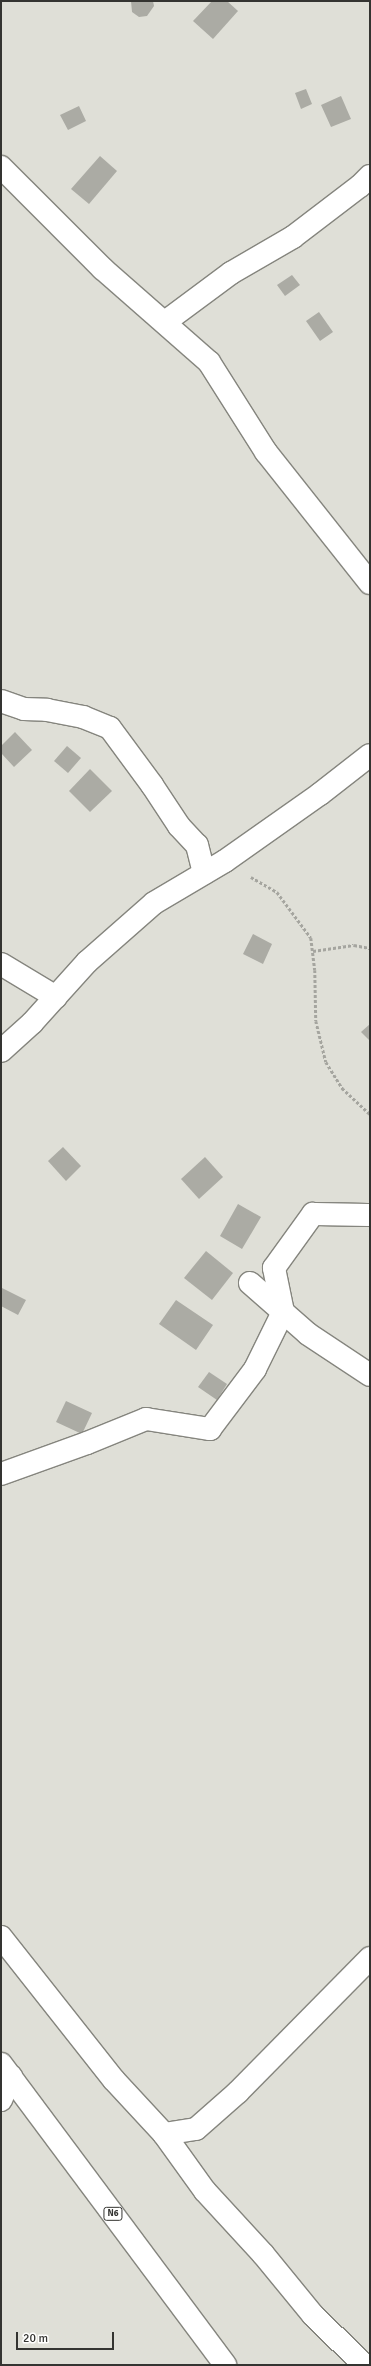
<!DOCTYPE html>
<html>
<head>
<meta charset="utf-8">
<style>
	body { margin:0 }
	#map { position:relative; width:371px; height:2366px; overflow:hidden; background:#dfdfd7; font-family:Signika,sans-serif }
	div>[style] { position:absolute }
	.building>* { inset:0; background:#ababa4 }
	.path>* { height:2.5px; margin-top:-1.25px; transform-origin:0; background:repeating-linear-gradient(90deg,#a5a59f 0 3px,transparent 0 5px) }
	.roads { filter:drop-shadow(1px 0 #85857e) drop-shadow(-1px 0 #85857e) drop-shadow(0 1px #85857e) drop-shadow(0 -1px #85857e) }
	.minor>* { height:22px; margin:-11px; padding:0 11px; transform-origin:11px; border-radius:11px; background:#fff }
	.highway>* { height:22px; margin:-11px; padding:0 11px; transform-origin:11px; border-radius:11px; background:#fff }
	span { translate:-50% -50%; white-space:nowrap; text-align:center; line-height:1.15; -webkit-text-stroke:3px #fffffe; paint-order:stroke }
	.shield-label span { padding:1px 3px; background:#fffffe; border:1px solid; border-radius:3px; -webkit-text-stroke-width:0 }
	.shield-label { font-size:9px; color:#343431; font-weight:700 }
	.frame { position:absolute; inset:0; border:2px solid #343431; pointer-events:none }
	.scale { position:absolute; left:16px; top:2332px; width:98px; height:18px; box-sizing:border-box; border:2px solid #343431; border-top:0; padding-left:5px; font-size:12px; line-height:14px; white-space:nowrap; color:#343431; -webkit-text-stroke:3px #fffffe; paint-order:stroke }
</style>
</head>
<body>
<div id="map">
	<div class="building">
		<div style="clip-path:polygon(131px 1px,153px 1px,154px 6px,147px 16px,139px 17px,132px 12px)"></div>
		<div style="clip-path:polygon(212px 1px,227px 1px,238px 11px,213px 39px,193px 21px)"></div>
		<div style="clip-path:polygon(306px 89px,312px 104px,301px 109px,295px 93px)"></div>
		<div style="clip-path:polygon(341px 96px,351px 119px,331px 127px,321px 105px)"></div>
		<div style="clip-path:polygon(79px 106px,86px 121px,68px 130px,60px 115px)"></div>
		<div style="clip-path:polygon(100px 156px,117px 171px,89px 204px,71px 189px)"></div>
		<div style="clip-path:polygon(292px 275px,300px 285px,285px 296px,277px 285px)"></div>
		<div style="clip-path:polygon(319px 312px,333px 332px,320px 341px,306px 321px)"></div>
		<div style="clip-path:polygon(15px 732px,32px 750px,14px 767px,1px 753px,1px 746px)"></div>
		<div style="clip-path:polygon(67px 746px,81px 758px,68px 773px,54px 761px)"></div>
		<div style="clip-path:polygon(90px 769px,112px 791px,90px 812px,69px 791px)"></div>
		<div style="clip-path:polygon(253px 934px,272px 944px,263px 964px,243px 954px)"></div>
		<div style="clip-path:polygon(370px 1024px,370px 1041px,361px 1032px)"></div>
		<div style="clip-path:polygon(63px 1147px,81px 1166px,66px 1181px,48px 1161px)"></div>
		<div style="clip-path:polygon(205px 1157px,223px 1177px,199px 1199px,181px 1179px)"></div>
		<div style="clip-path:polygon(238px 1204px,261px 1217px,242px 1249px,220px 1236px)"></div>
		<div style="clip-path:polygon(206px 1251px,233px 1273px,212px 1300px,184px 1278px)"></div>
		<div style="clip-path:polygon(2px 1288px,26px 1300px,18px 1315px,1px 1306px)"></div>
		<div style="clip-path:polygon(176px 1300px,213px 1325px,196px 1350px,159px 1324px)"></div>
		<div style="clip-path:polygon(209px 1372px,227px 1384px,217px 1400px,198px 1387px)"></div>
		<div style="clip-path:polygon(66px 1401px,92px 1413px,82px 1434px,56px 1422px)"></div>
	</div>
	<div class="path">
		<div style="left:251px;top:877px;width:30px;rotate:30deg"></div>
		<div style="left:277px;top:892px;width:57px;rotate:53.5deg"></div>
		<div style="left:311px;top:938px;width:32px;rotate:83deg"></div>
		<div style="left:315px;top:970px;width:51px;rotate:88.9deg"></div>
		<div style="left:316px;top:1021px;width:42px;rotate:76.3deg"></div>
		<div style="left:326px;top:1062px;width:31px;rotate:58deg"></div>
		<div style="left:342px;top:1088px;width:38px;rotate:43deg"></div>
		<div style="left:313px;top:951px;width:41px;rotate:-8.3deg"></div>
		<div style="left:354px;top:945px;width:16px;rotate:11deg"></div>
	</div>
	<div class="roads">
		<div class="minor">
			<div style="left:1px;top:167px;width:144px;rotate:45deg"></div>
			<div style="left:103px;top:269px;width:141px;rotate:41.3deg"></div>
			<div style="left:209px;top:362px;width:107px;rotate:57.7deg"></div>
			<div style="left:266px;top:452px;width:167px;rotate:51.6deg"></div>
			<div style="left:165px;top:322px;width:82px;rotate:-36.6deg"></div>
			<div style="left:231px;top:273px;width:72px;rotate:-30.1deg"></div>
			<div style="left:293px;top:237px;width:84px;rotate:-37.3deg"></div>
			<div style="left:360px;top:186px;width:14px;rotate:-45deg"></div>
			<div style="left:1px;top:701px;width:24px;rotate:19deg"></div>
			<div style="left:24px;top:709px;width:23px;rotate:2deg"></div>
			<div style="left:47px;top:710px;width:37px;rotate:11deg"></div>
			<div style="left:83px;top:717px;width:29px;rotate:22deg"></div>
			<div style="left:110px;top:728px;width:71px;rotate:53.6deg"></div>
			<div style="left:152px;top:785px;width:49px;rotate:56.6deg"></div>
			<div style="left:179px;top:826px;width:26px;rotate:47deg"></div>
			<div style="left:197px;top:845px;width:29px;rotate:76deg"></div>
			<div style="left:1px;top:964px;width:64px;rotate:31deg"></div>
			<div style="left:1px;top:1051px;width:42px;rotate:-42.1deg"></div>
			<div style="left:32px;top:1023px;width:82px;rotate:-48deg"></div>
			<div style="left:87px;top:962px;width:89px;rotate:-41.4deg"></div>
			<div style="left:154px;top:903px;width:82px;rotate:-30.6deg"></div>
			<div style="left:225px;top:861px;width:116px;rotate:-35.2deg"></div>
			<div style="left:320px;top:794px;width:63px;rotate:-38deg"></div>
			<div style="left:250px;top:1283px;width:77px;rotate:41.3deg"></div>
			<div style="left:308px;top:1334px;width:74px;rotate:33.5deg"></div>
			<div style="left:1px;top:1474px;width:91px;rotate:-19.8deg"></div>
			<div style="left:87px;top:1443px;width:64px;rotate:-22.1deg"></div>
			<div style="left:146px;top:1419px;width:65px;rotate:8.9deg"></div>
			<div style="left:210px;top:1429px;width:75px;rotate:-53.1deg"></div>
			<div style="left:255px;top:1369px;width:64px;rotate:-63.8deg"></div>
			<div style="left:283px;top:1312px;width:45px;rotate:-101.6deg"></div>
			<div style="left:274px;top:1268px;width:67px;rotate:-54.2deg"></div>
			<div style="left:313px;top:1214px;width:57px;rotate:1deg"></div>
			<div style="left:1px;top:1937px;width:182px;rotate:51.7deg"></div>
			<div style="left:114px;top:2080px;width:74px;rotate:47.2deg"></div>
			<div style="left:164px;top:2134px;width:70px;rotate:54.3deg"></div>
			<div style="left:205px;top:2191px;width:86px;rotate:47.4deg"></div>
			<div style="left:263px;top:2254px;width:79px;rotate:50.7deg"></div>
			<div style="left:313px;top:2315px;width:71px;rotate:44.4deg"></div>
			<div style="left:1px;top:2100px;width:26px;rotate:-67deg"></div>
			<div style="left:164px;top:2134px;width:32px;rotate:-9deg"></div>
			<div style="left:196px;top:2129px;width:56px;rotate:-41.4deg"></div>
			<div style="left:238px;top:2092px;width:188px;rotate:-45.4deg"></div>
		</div>
		<div class="highway">
			<div style="left:1px;top:2064px;width:375px;rotate:53.3deg"></div>
		</div>
	</div>
	<div class="shield-label">
		<span style="left:113px;top:2214px">N6</span>
	</div>
	<div class="frame"></div>
	<div class="scale">20 m</div>
</div>
</body>
</html>
